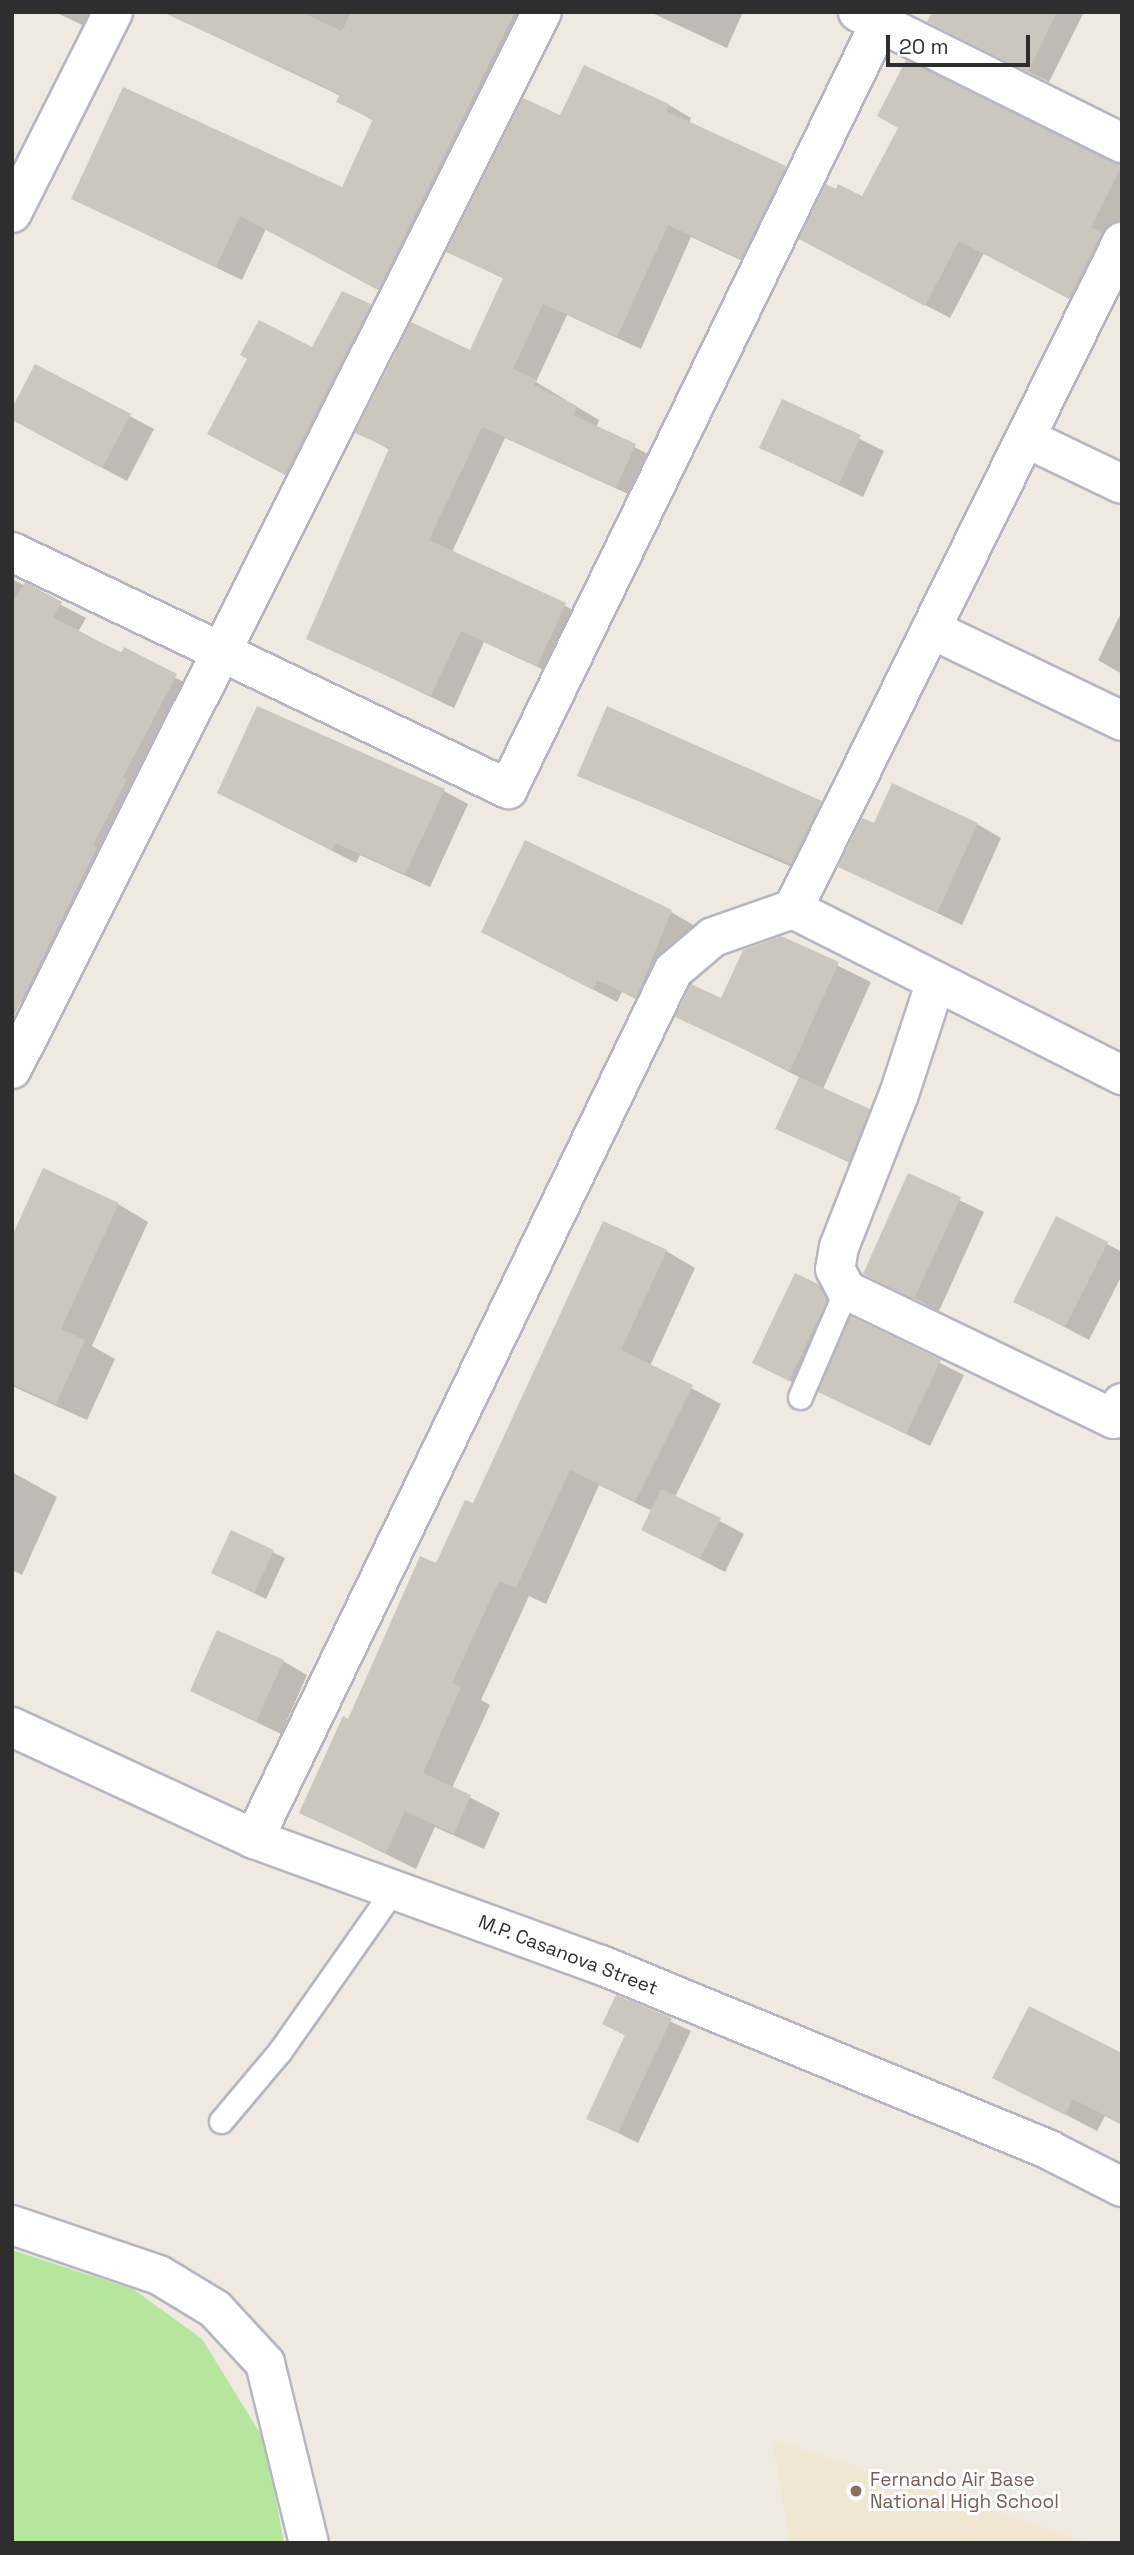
<!DOCTYPE html>
<html>
<head>
<meta charset="utf-8">
<style>
	body { margin:0 }
	#map { position:relative; width:1134px; height:2555px; overflow:hidden; background:#efe9e1; font-family:"Space Grotesk",sans-serif }
	div>[style] { position:absolute }
	.education>* { inset:0; background:#f0e6d1 }
	.green>* { inset:0; background:#b6e59e }
	.shadow>* { inset:0; background:#0003 }
	.building>* { inset:0; background:#cbc7bf }
	.roads { filter:drop-shadow(2px 0 #b4b7c1) drop-shadow(-2px 0 #b4b7c1) drop-shadow(0 2px #b4b7c1) drop-shadow(0 -2px #b4b7c1) }
	.lane>* { height:23px; margin:-11.5px; padding:0 11.5px; transform-origin:11.5px; border-radius:11.5px; background:#fff }
	.street>* { height:38px; margin:-19px; padding:0 19px; transform-origin:19px; border-radius:19px; background:#fff }
	.secondary>* { height:38px; margin:-19px; padding:0 19px; transform-origin:19px; border-radius:19px; background:#fff }
	.dots>* { width:19px; height:19px; translate:-50% -50%; box-sizing:border-box; border:4px solid #fff; border-radius:50% }
	span { translate:-50% -50%; white-space:nowrap; text-align:center; line-height:1.15; -webkit-text-stroke:6px #fff; paint-order:stroke }
	.street-label { font-size:19px; color:#2e2e2e }
	.education-label { font-size:19px; color:#785e54 }
	.left { translate:0 -50%; text-align:left }
	.frame { position:absolute; inset:0; border:14px solid #2e2e2e; pointer-events:none }
	.scale { position:absolute; left:886px; top:35px; width:144px; height:32px; box-sizing:border-box; border:4px solid #2e2e2e; border-top:0; padding-left:9px; font-size:21px; line-height:24px; white-space:nowrap; color:#2e2e2e; -webkit-text-stroke:5px #fff; paint-order:stroke }
</style>
</head>
<body>
<div id="map">
	<div class="education">
		<div style="clip-path:polygon(772px 2439px,1091px 2543px,790px 2543px)"></div>
	</div>
	<div class="green">
		<div style="clip-path:polygon(12px 2250px,133px 2289px,202px 2339px,265px 2441px,284px 2543px,12px 2543px)"></div>
	</div>
	<div class="shadow">
		<div style="clip-path:polygon(55px 12px,113px 12px,103px 35px)"></div>
		<div style="clip-path:polygon(164px 12px,547px 12px,404px 303px,266px 229px,242px 280px,73px 199px,343px 190px,374px 121px,338px 101px,341px 96px)"></div>
		<div style="clip-path:polygon(650px 12px,743px 12px,727px 48px)"></div>
		<div style="clip-path:polygon(934px 12px,1084px 12px,1049px 82px,950px 33px)"></div>
		<div style="clip-path:polygon(585px 67px,669px 105px,691px 118px,689px 124px,808px 181px,764px 271px,691px 237px,641px 349px,567px 315px,536px 382px,599px 420px,596px 428px,658px 459px,639px 499px,505px 438px,452px 552px,588px 617px,561px 678px,484px 642px,454px 708px,308px 638px,390px 450px,358px 432px,471px 352px,504px 279px,449px 251px,561px 117px)"></div>
		<div style="clip-path:polygon(900px 128px,1122px 166px,1122px 229px,1094px 311px,984px 253px,950px 318px,826px 253px,863px 199px)"></div>
		<div style="clip-path:polygon(343px 293px,392px 318px,308px 486px,231px 446px,313px 350px)"></div>
		<div style="clip-path:polygon(36px 366px,154px 429px,127px 481px,33px 431px)"></div>
		<div style="clip-path:polygon(783px 401px,884px 451px,863px 497px,761px 448px)"></div>
		<div style="clip-path:polygon(12px 579px,86px 618px,78px 632px,201px 690px,47px 1015px,12px 997px)"></div>
		<div style="clip-path:polygon(1122px 611px,1122px 674px,1098px 660px)"></div>
		<div style="clip-path:polygon(579px 775px,821px 802px,845px 816px,815px 877px)"></div>
		<div style="clip-path:polygon(444px 791px,468px 804px,430px 887px,360px 855px,356px 863px,219px 793px)"></div>
		<div style="clip-path:polygon(977px 824px,1001px 838px,962px 925px,840px 866px)"></div>
		<div style="clip-path:polygon(671px 912px,695px 926px,660px 1011px,622px 992px,617px 1002px,508px 945px)"></div>
		<div style="clip-path:polygon(781px 938px,871px 982px,823px 1089px,893px 1124px,873px 1174px,777px 1128px,801px 1078px,678px 1016px,722px 1000px)"></div>
		<div style="clip-path:polygon(909px 1176px,984px 1212px,939px 1311px,865px 1273px)"></div>
		<div style="clip-path:polygon(118px 1204px,148px 1222px,92px 1346px,115px 1359px,87px 1420px,12px 1386px,12px 1241px)"></div>
		<div style="clip-path:polygon(1107px 1244px,1122px 1252px,1122px 1275px,1089px 1340px,1015px 1301px)"></div>
		<div style="clip-path:polygon(666px 1251px,695px 1268px,650px 1366px,721px 1404px,675px 1497px,744px 1534px,725px 1572px,643px 1529px,652px 1511px,599px 1485px,546px 1604px,529px 1596px,481px 1700px,490px 1705px,452px 1788px,500px 1813px,484px 1849px,435px 1827px,416px 1869px,301px 1812px,349px 1721px,474px 1506px)"></div>
		<div style="clip-path:polygon(817px 1286px,842px 1300px,849px 1318px,964px 1375px,930px 1446px,820px 1391px,840px 1343px,813px 1393px,754px 1362px)"></div>
		<div style="clip-path:polygon(12px 1472px,57px 1497px,22px 1575px,12px 1570px)"></div>
		<div style="clip-path:polygon(232px 1533px,285px 1558px,266px 1599px,225px 1579px)"></div>
		<div style="clip-path:polygon(283px 1661px,307px 1675px,281px 1734px,192px 1691px)"></div>
		<div style="clip-path:polygon(617px 1997px,691px 2031px,638px 2143px,588px 2118px,626px 2036px,604px 2024px)"></div>
		<div style="clip-path:polygon(1122px 2055px,1122px 2125px,1105px 2116px,1097px 2131px,994px 2077px)"></div>
	</div>
	<div class="building">
		<div style="clip-path:polygon(162px 12px,301px 12px,342px 31px,351px 12px,515px 12px,378px 290px,240px 216px,216px 267px,71px 199px,123px 87px,342px 187px,373px 119px,336px 102px,340px 94px)"></div>
		<div style="clip-path:polygon(932px 12px,1057px 12px,1028px 72px,927px 22px)"></div>
		<div style="clip-path:polygon(906px 60px,1122px 165px,1091px 227px,1102px 233px,1069px 299px,959px 241px,925px 306px,799px 239px,826px 184px,836px 189px,838px 184px,862px 196px,898px 128px,877px 116px)"></div>
		<div style="clip-path:polygon(584px 65px,669px 104px,666px 111px,786px 166px,741px 259px,668px 225px,617px 337px,543px 304px,513px 369px,537px 380px,534px 385px,577px 406px,573px 415px,636px 444px,616px 488px,482px 427px,429px 540px,566px 603px,537px 666px,461px 631px,431px 696px,306px 639px,389px 448px,355px 433px,411px 322px,470px 350px,503px 278px,446px 252px,523px 98px,560px 115px)"></div>
		<div style="clip-path:polygon(342px 291px,371px 304px,285px 475px,207px 434px,247px 359px,240px 355px,259px 320px,312px 347px)"></div>
		<div style="clip-path:polygon(35px 364px,131px 414px,102px 468px,12px 420px,12px 408px)"></div>
		<div style="clip-path:polygon(782px 399px,861px 435px,839px 484px,759px 448px)"></div>
		<div style="clip-path:polygon(25px 582px,62px 602px,53px 617px,121px 653px,124px 647px,177px 674px,123px 777px,127px 779px,93px 845px,97px 847px,12px 1020px,12px 596px,16px 598px)"></div>
		<div style="clip-path:polygon(257px 706px,445px 789px,405px 874px,335px 843px,332px 850px,217px 793px)"></div>
		<div style="clip-path:polygon(607px 706px,822px 801px,791px 864px,577px 776px)"></div>
		<div style="clip-path:polygon(892px 783px,978px 823px,937px 913px,838px 867px,862px 818px,874px 823px)"></div>
		<div style="clip-path:polygon(525px 840px,672px 910px,636px 998px,597px 980px,593px 990px,481px 932px)"></div>
		<div style="clip-path:polygon(781px 936px,839px 962px,790px 1071px,675px 1017px,691px 984px,721px 998px,743px 950px)"></div>
		<div style="clip-path:polygon(799px 1077px,870px 1109px,849px 1162px,775px 1129px)"></div>
		<div style="clip-path:polygon(43px 1168px,119px 1203px,61px 1329px,85px 1340px,56px 1404px,12px 1384px,12px 1236px)"></div>
		<div style="clip-path:polygon(908px 1173px,961px 1197px,914px 1299px,863px 1274px)"></div>
		<div style="clip-path:polygon(1056px 1216px,1108px 1242px,1065px 1327px,1013px 1302px)"></div>
		<div style="clip-path:polygon(603px 1221px,667px 1250px,621px 1350px,693px 1385px,635px 1502px,570px 1470px,516px 1588px,499px 1581px,452px 1683px,461px 1687px,423px 1773px,471px 1795px,454px 1834px,405px 1811px,386px 1853px,299px 1813px,343px 1716px,348px 1719px,420px 1556px,436px 1563px,465px 1500px,473px 1503px)"></div>
		<div style="clip-path:polygon(795px 1273px,818px 1284px,827px 1300px,789px 1381px,752px 1363px)"></div>
		<div style="clip-path:polygon(850px 1316px,941px 1360px,906px 1434px,818px 1392px)"></div>
		<div style="clip-path:polygon(661px 1489px,721px 1518px,700px 1559px,641px 1530px)"></div>
		<div style="clip-path:polygon(231px 1530px,274px 1550px,254px 1593px,211px 1573px)"></div>
		<div style="clip-path:polygon(217px 1630px,284px 1660px,256px 1722px,190px 1691px)"></div>
		<div style="clip-path:polygon(616px 1995px,672px 2018px,618px 2133px,586px 2119px,625px 2035px,602px 2024px)"></div>
		<div style="clip-path:polygon(1029px 2006px,1122px 2053px,1122px 2124px,1073px 2099px,1065px 2115px,992px 2078px)"></div>
	</div>
	<div class="roads">
		<div class="lane">
			<div style="left:800px;top:1397px;width:116px;rotate:-66.7deg"></div>
			<div style="left:221px;top:2121px;width:92px;rotate:-49.9deg"></div>
			<div style="left:280px;top:2051px;width:197px;rotate:-54.9deg"></div>
		</div>
		<div class="street">
			<div style="left:858px;top:12px;width:295px;rotate:26.4deg"></div>
			<div style="left:12px;top:213px;width:225px;rotate:-63.3deg"></div>
			<div style="left:1026px;top:438px;width:106px;rotate:25.6deg"></div>
			<div style="left:12px;top:552px;width:550px;rotate:25.54deg"></div>
			<div style="left:508px;top:789px;width:852px;rotate:-64.1deg"></div>
			<div style="left:931px;top:629px;width:212px;rotate:25.7deg"></div>
			<div style="left:793px;top:909px;width:369px;rotate:26.8deg"></div>
			<div style="left:935px;top:984px;width:116px;rotate:108.1deg"></div>
			<div style="left:899px;top:1094px;width:164px;rotate:111.4deg"></div>
			<div style="left:839px;top:1247px;width:22px;rotate:100deg"></div>
			<div style="left:835px;top:1269px;width:24px;rotate:62deg"></div>
			<div style="left:846px;top:1290px;width:297px;rotate:25.7deg"></div>
			<div style="left:1114px;top:1419px;width:18px;rotate:-63deg"></div>
			<div style="left:12px;top:1069px;width:1182px;rotate:-63.37deg"></div>
			<div style="left:254px;top:1839px;width:964px;rotate:-64.23deg"></div>
			<div style="left:673px;top:971px;width:52px;rotate:-40.4deg"></div>
			<div style="left:713px;top:937px;width:85px;rotate:-19.3deg"></div>
			<div style="left:793px;top:909px;width:744px;rotate:-63.75deg"></div>
			<div style="left:12px;top:2225px;width:155px;rotate:18.8deg"></div>
			<div style="left:159px;top:2275px;width:66px;rotate:31.3deg"></div>
			<div style="left:215px;top:2309px;width:74px;rotate:47.2deg"></div>
			<div style="left:265px;top:2363px;width:185px;rotate:76.3deg"></div>
		</div>
		<div class="secondary">
			<div style="left:12px;top:1727px;width:267px;rotate:24.8deg"></div>
			<div style="left:254px;top:1839px;width:369px;rotate:20deg"></div>
			<div style="left:601px;top:1965px;width:485px;rotate:22.4deg"></div>
			<div style="left:1049px;top:2150px;width:82px;rotate:26.9deg"></div>
		</div>
	</div>
	<div class="dots">
		<div style="left:856px;top:2491px;background:#8d6e63"></div>
	</div>
	<div class="street-label">
		<span style="left:568px;top:1955px;rotate:21deg">M.P. Casanova Street</span>
	</div>
	<div class="education-label">
		<span class="left" style="left:870px;top:2491px">Fernando Air Base<br>National High School</span>
	</div>
	<div class="frame"></div>
	<div class="scale">20 m</div>
</div>
</body>
</html>
